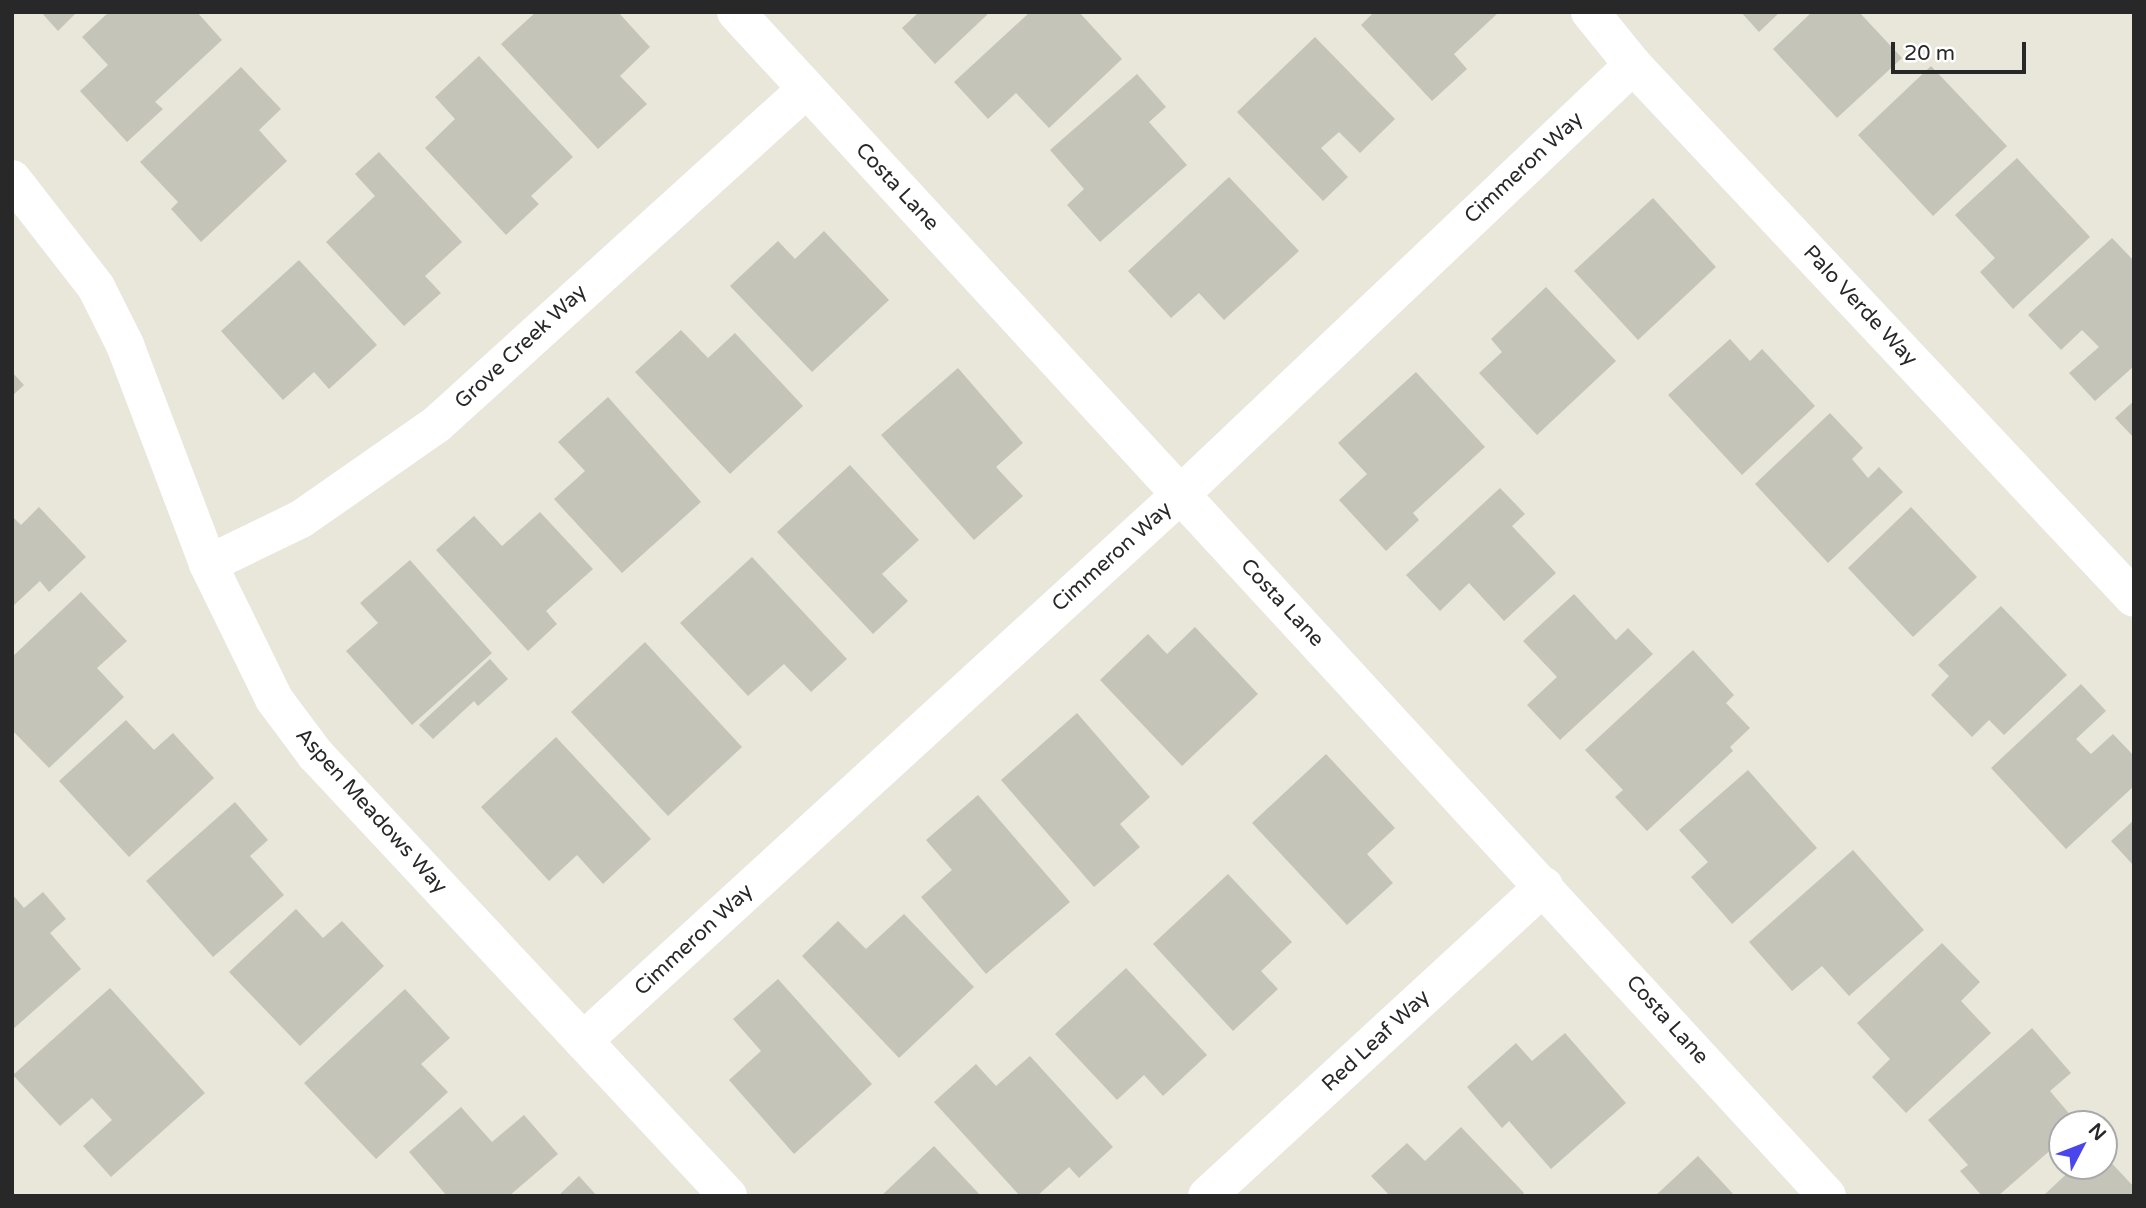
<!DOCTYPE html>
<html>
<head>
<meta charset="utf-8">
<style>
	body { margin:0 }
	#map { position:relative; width:2146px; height:1208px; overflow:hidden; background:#e9e6da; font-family:"Varela Round",sans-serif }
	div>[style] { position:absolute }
	.building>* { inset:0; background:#c5c4b9 }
	.minor>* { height:38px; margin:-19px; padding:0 19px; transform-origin:19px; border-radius:19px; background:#fff }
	span { translate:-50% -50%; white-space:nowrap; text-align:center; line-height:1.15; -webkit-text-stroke:5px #fff; paint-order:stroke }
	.street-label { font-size:21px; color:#282828 }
	.frame { position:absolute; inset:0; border:14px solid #282828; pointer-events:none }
	.north { position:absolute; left:2048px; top:1110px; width:70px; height:70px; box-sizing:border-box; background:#fff; border:2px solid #a9a9a9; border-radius:50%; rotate:48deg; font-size:19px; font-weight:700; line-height:28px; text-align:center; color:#282828 }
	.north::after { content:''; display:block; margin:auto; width:24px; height:32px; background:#4b45ec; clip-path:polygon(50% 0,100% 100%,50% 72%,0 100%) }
	.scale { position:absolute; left:1891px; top:42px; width:135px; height:32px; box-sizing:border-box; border:4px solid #282828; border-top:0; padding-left:9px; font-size:21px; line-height:24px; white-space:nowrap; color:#282828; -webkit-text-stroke:5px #fff; paint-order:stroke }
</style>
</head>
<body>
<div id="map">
	<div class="building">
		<div style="clip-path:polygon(41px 12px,77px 12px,58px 31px)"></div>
		<div style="clip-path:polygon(109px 12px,197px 12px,222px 40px,155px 102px,163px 109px,127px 142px,80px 91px,108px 65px,82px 37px)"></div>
		<div style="clip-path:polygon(536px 12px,618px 12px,650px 47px,620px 76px,647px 104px,598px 149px,501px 44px)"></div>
		<div style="clip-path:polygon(919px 12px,990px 12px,935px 64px,902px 28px)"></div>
		<div style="clip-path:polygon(1030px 12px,1079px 12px,1122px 59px,1049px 128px,1016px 93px,988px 119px,954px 82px)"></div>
		<div style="clip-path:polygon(1374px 12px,1499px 12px,1454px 54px,1467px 69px,1432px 101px,1361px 25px)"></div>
		<div style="clip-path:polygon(1741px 12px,1780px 12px,1759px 32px)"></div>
		<div style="clip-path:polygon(1812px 12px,1859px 12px,1902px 58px,1837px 118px,1773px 49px)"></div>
		<div style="clip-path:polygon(1315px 37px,1395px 119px,1360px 153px,1339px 132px,1321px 148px,1348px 177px,1323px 201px,1237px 112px)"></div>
		<div style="clip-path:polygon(479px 56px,573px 157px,531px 196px,539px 204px,506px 235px,425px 148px,455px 119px,435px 97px)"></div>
		<div style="clip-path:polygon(1931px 66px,2007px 146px,1933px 216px,1858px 135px)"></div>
		<div style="clip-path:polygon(241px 67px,281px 109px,259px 130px,287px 161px,201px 242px,171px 209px,178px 202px,140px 162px)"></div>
		<div style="clip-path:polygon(1137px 74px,1166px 107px,1149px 122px,1187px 165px,1100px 242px,1067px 205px,1084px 189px,1050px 150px)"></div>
		<div style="clip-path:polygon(379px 152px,462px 242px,425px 276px,441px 293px,404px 326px,326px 242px,375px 196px,355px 174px)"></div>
		<div style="clip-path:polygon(2017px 158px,2090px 237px,2013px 309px,1980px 272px,1995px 258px,1955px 215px)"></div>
		<div style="clip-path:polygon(1229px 177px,1299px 251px,1224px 320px,1199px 293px,1171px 318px,1128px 271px)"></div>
		<div style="clip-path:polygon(1653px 198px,1716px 267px,1638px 340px,1574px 271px)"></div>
		<div style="clip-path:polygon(824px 231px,889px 300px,812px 372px,730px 286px,778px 241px,795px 259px)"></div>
		<div style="clip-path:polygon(2112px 238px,2134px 261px,2134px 366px,2095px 401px,2069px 373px,2099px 347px,2082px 330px,2061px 350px,2028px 315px)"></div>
		<div style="clip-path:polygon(299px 260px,377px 345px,329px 389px,314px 372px,283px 400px,221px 331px)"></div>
		<div style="clip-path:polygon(1546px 287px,1616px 361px,1537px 435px,1479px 373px,1502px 352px,1491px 339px)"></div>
		<div style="clip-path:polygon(681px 330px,708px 358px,735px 333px,803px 406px,730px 474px,635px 372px)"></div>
		<div style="clip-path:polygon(1730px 339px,1750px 361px,1762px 349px,1815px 406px,1742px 475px,1668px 395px)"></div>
		<div style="clip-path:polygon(958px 368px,1023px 443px,996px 467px,1023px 496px,974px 540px,881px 435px)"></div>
		<div style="clip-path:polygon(12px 372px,24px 385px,12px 396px)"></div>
		<div style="clip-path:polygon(1416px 372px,1485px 447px,1413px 513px,1419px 520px,1386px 551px,1339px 500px,1367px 474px,1338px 443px)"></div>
		<div style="clip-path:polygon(608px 397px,701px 502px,622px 573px,554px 499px,585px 471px,558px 442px)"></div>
		<div style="clip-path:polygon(2134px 401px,2134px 438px,2115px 418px)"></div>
		<div style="clip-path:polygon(1830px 413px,1863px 448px,1852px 459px,1868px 478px,1879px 467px,1903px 492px,1828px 563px,1755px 484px)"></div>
		<div style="clip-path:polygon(850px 465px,919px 540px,882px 574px,908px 601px,873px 634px,777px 532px)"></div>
		<div style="clip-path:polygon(1500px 488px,1525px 514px,1512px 526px,1556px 573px,1504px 621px,1469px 583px,1440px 611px,1406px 575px)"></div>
		<div style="clip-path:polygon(39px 507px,86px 557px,49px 592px,40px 581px,12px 607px,12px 516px,21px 525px)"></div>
		<div style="clip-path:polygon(1911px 507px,1977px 577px,1913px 637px,1848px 568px)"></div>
		<div style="clip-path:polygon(540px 512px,593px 569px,546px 611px,557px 624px,528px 651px,436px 550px,474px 516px,502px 546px)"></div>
		<div style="clip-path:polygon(752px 557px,847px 659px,811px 692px,784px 664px,748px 696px,680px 623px)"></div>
		<div style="clip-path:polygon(410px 560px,492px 653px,412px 725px,346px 651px,378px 623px,360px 603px)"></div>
		<div style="clip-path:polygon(81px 592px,127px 641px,97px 668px,124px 697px,49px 768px,12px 730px,12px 657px)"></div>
		<div style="clip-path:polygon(1574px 594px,1616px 640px,1628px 628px,1653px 654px,1560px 740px,1527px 705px,1557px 677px,1523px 641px)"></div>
		<div style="clip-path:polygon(2001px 606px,2067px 675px,2004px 735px,1989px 720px,1972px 737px,1931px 695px,1949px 676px,1938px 665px)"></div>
		<div style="clip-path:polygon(1195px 627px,1258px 694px,1182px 766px,1100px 680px,1148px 634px,1167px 654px)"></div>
		<div style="clip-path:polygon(645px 642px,742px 747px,668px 816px,571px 712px)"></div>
		<div style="clip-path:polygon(1693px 650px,1734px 695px,1726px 703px,1750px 728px,1730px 747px,1733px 751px,1647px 831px,1615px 797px,1623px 790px,1585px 750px)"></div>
		<div style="clip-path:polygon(490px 659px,508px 679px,478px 706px,474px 701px,433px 739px,419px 725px)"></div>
		<div style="clip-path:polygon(2081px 684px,2106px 711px,2076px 739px,2091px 754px,2113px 734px,2134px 756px,2134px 786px,2066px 849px,1991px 768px)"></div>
		<div style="clip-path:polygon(1077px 713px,1150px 797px,1120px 824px,1140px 847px,1094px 887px,1001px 780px)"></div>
		<div style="clip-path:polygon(126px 720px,154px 750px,173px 733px,214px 778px,129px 857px,59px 781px)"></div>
		<div style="clip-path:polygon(556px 737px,651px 839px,603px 884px,577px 855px,549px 881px,481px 807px)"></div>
		<div style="clip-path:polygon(1326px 754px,1395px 828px,1367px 854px,1393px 883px,1347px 925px,1252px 823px)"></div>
		<div style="clip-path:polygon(1748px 770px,1817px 848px,1732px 924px,1691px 877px,1708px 862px,1679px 830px)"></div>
		<div style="clip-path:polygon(978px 795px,1070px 902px,986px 974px,921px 897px,952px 870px,926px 840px)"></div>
		<div style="clip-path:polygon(235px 802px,268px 840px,250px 856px,284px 895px,213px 957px,146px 881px)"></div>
		<div style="clip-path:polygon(2134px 820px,2134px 866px,2111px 841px)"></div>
		<div style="clip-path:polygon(1853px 850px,1924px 930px,1849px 996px,1822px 966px,1792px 991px,1749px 942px)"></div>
		<div style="clip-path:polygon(1228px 874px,1292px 942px,1261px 971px,1278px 989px,1233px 1031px,1153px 944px)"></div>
		<div style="clip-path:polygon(43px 892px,66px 919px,50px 933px,81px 969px,12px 1030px,12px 894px,24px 908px)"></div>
		<div style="clip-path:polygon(296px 909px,323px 938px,342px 921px,384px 966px,300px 1046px,229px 972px)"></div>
		<div style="clip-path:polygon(904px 914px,974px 987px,899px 1058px,802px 956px,838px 921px,866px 949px)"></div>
		<div style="clip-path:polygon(1942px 943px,1980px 982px,1961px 1001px,1991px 1033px,1906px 1113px,1872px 1077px,1890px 1059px,1857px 1023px)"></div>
		<div style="clip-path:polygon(1126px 968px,1207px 1055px,1163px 1096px,1144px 1075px,1117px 1100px,1055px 1034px)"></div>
		<div style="clip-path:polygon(778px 979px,872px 1084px,794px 1154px,729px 1080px,761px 1051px,733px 1019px)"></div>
		<div style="clip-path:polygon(110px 988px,205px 1093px,111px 1177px,83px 1146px,112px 1120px,92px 1098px,60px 1126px,13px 1075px)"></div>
		<div style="clip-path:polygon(405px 989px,450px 1038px,421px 1064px,448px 1092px,376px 1159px,304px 1083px)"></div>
		<div style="clip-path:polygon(2032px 1028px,2071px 1073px,2050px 1091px,2078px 1124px,2062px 1124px,2062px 1140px,1998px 1196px,1982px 1196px,1960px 1171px,1968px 1165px,1928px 1120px)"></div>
		<div style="clip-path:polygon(1565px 1033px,1626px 1103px,1551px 1169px,1509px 1121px,1502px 1128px,1467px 1087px,1516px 1043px,1532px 1061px)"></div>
		<div style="clip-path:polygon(1030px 1056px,1113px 1147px,1079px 1178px,1069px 1167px,1037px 1196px,1020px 1196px,934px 1102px,976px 1064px,996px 1086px)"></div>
		<div style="clip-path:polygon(461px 1107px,492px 1142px,524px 1115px,558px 1154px,509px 1196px,447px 1196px,409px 1152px)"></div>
		<div style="clip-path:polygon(1461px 1127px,1524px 1193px,1521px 1196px,1390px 1196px,1371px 1176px,1407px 1143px,1425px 1161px)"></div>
		<div style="clip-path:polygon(934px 1146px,981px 1196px,881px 1196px)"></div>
		<div style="clip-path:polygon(2104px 1155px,2134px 1187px,2134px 1196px,2043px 1196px,2075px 1166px,2104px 1166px)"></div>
		<div style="clip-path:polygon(1698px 1156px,1735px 1196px,1655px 1196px)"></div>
		<div style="clip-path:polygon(579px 1176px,597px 1196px,558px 1196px)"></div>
	</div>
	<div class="minor">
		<div style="left:736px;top:12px;width:1610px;rotate:47.34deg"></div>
		<div style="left:1590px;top:12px;width:68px;rotate:50.9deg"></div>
		<div style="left:1633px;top:65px;width:731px;rotate:46.77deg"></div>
		<div style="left:12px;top:179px;width:137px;rotate:52.1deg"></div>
		<div style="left:96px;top:287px;width:65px;rotate:63.4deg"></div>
		<div style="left:125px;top:345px;width:234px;rotate:69.2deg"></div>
		<div style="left:208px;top:564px;width:150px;rotate:63.9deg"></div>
		<div style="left:274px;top:699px;width:69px;rotate:53.3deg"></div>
		<div style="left:315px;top:754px;width:605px;rotate:46.94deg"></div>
		<div style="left:208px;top:564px;width:103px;rotate:-25.8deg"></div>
		<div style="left:301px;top:519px;width:166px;rotate:-34.9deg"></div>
		<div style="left:437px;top:424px;width:498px;rotate:-42.2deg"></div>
		<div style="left:583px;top:1041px;width:810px;rotate:-42.45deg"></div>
		<div style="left:1181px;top:494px;width:623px;rotate:-43.5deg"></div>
		<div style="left:1207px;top:1196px;width:458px;rotate:-42.6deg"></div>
	</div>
	<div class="street-label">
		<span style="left:1524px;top:168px;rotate:-43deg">Cimmeron Way</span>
		<span style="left:897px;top:187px;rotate:47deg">Costa Lane</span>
		<span style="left:1860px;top:306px;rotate:47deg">Palo Verde Way</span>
		<span style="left:521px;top:347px;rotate:-43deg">Grove Creek Way</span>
		<span style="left:1112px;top:557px;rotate:-42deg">Cimmeron Way</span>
		<span style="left:1282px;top:603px;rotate:47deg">Costa Lane</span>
		<span style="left:371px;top:811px;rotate:48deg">Aspen Meadows Way</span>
		<span style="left:694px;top:940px;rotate:-43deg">Cimmeron Way</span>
		<span style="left:1667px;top:1020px;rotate:48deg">Costa Lane</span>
		<span style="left:1376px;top:1041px;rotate:-43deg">Red Leaf Way</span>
	</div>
	<div class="frame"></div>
	<div class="north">N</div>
	<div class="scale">20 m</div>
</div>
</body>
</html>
